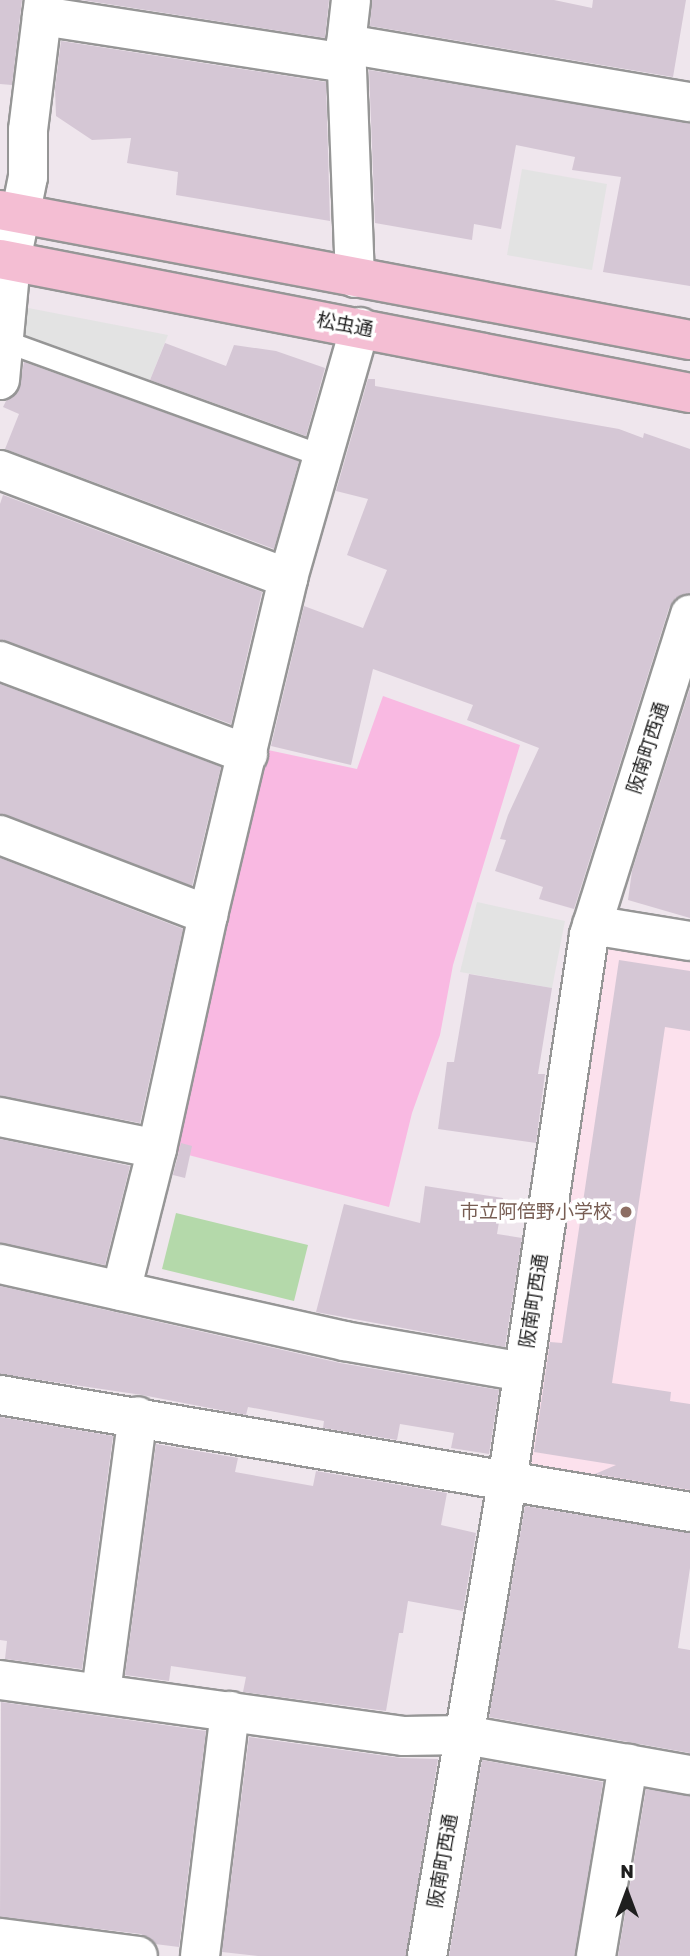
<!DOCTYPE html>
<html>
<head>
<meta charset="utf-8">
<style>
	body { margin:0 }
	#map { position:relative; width:690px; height:1956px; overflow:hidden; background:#efe6ed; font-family:Rubik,"Noto Sans JP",sans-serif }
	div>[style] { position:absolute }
	.education>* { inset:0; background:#fce1ed }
	.sand>* { inset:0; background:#f9b9e2 }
	.parking>* { inset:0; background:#e3e3e3 }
	.water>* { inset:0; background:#b4d9aa }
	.building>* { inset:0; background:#d5c7d5 }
	.roads { filter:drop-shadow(2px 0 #969696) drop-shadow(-2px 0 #969696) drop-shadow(0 2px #969696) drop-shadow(0 -2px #969696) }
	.lane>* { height:21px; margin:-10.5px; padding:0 10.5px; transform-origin:10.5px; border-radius:10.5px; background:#fff }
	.street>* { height:38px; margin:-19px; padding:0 19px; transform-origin:19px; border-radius:19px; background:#fff }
	.secondary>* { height:38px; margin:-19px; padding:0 19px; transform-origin:19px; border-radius:19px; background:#f4bed3 }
	.dots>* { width:19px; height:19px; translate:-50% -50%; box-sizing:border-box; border:4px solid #fff; border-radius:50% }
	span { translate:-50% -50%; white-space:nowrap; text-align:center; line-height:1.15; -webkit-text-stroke:7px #fff; paint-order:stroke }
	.street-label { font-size:19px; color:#1f1f1f }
	.education-label { font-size:19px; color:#785e54 }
	.right { translate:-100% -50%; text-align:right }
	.north { position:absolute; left:592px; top:1858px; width:70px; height:70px; -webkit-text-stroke:5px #fff; paint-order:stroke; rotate:0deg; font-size:19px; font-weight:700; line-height:28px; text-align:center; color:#1f1f1f }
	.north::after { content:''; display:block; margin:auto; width:24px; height:32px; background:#1f1f1f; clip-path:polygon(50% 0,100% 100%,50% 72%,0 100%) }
</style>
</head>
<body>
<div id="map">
	<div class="education">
		<div style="clip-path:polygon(607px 942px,690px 955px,690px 1497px,519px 1469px)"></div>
	</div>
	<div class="sand">
		<div style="clip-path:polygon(383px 696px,520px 745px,453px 965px,440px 1035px,412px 1113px,389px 1207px,169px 1150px,268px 750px,357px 769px)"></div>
	</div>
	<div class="parking">
		<div style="clip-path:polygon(522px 169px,607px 184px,592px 270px,507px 255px)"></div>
		<div style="clip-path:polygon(18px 306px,168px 335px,147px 387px,17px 335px)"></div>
		<div style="clip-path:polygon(477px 902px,565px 921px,552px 988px,460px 972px)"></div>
	</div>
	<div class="water">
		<div style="clip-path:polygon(176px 1213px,308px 1245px,294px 1301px,162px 1269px)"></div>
	</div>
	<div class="building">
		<div style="clip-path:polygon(0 0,22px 0,12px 85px,0 84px)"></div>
		<div style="clip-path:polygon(82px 0,329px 0,325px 38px)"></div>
		<div style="clip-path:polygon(372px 0,554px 0,592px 8px,593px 0,686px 0,673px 77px,370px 26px)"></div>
		<div style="clip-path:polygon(61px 41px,326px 82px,330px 221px,176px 195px,178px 172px,127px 163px,131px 138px,92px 140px,56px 116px,55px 88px)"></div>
		<div style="clip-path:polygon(369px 70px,690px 123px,690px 286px,603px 272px,621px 177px,572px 170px,575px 157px,516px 145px,501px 229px,474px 224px,472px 240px,375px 223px)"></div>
		<div style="clip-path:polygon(165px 343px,226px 366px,234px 345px,276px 351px,325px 368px,306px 436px,150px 380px)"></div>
		<div style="clip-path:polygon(24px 362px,299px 461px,274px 549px,5px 449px,19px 414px,3px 407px,6px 401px,18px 392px)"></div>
		<div style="clip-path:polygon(368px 379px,375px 379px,375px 386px,619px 429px,643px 438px,644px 433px,690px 449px,690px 594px,676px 598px,669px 608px,574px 909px,539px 899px,543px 887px,495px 871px,506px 840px,500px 839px,508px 815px,539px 748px,467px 720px,473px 705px,373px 669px,351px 765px,271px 746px,304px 606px,363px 628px,387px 570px,347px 555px,368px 499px,336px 491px)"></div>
		<div style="clip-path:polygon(3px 495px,262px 592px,231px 724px,0 640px,0 504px)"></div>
		<div style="clip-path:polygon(0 684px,221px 767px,192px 886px,0 814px)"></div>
		<div style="clip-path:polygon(690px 688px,690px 918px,628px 900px,632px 871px)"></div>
		<div style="clip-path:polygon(0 858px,183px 929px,140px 1123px,0 1096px)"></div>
		<div style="clip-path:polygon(619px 960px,690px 971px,690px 1031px,665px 1027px,612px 1383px,671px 1392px,670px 1401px,690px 1404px,690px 1490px,595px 1474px,616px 1465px,534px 1452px,550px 1342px,562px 1343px)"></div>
		<div style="clip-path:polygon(469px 974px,552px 988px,538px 1074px,545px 1074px,536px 1143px,438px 1129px,447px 1062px,454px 1062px)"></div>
		<div style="clip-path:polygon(0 1139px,130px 1166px,105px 1265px,0 1243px)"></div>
		<div style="clip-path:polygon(181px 1143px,192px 1146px,185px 1178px,173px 1175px)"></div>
		<div style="clip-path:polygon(425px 1186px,503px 1198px,497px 1234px,522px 1238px,505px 1347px,316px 1312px,344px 1204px,420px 1223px)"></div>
		<div style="clip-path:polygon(0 1286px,340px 1363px,499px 1390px,489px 1454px,451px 1448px,454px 1433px,400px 1424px,397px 1440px,323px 1428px,324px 1421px,248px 1407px,246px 1415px,142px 1395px,0 1374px)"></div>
		<div style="clip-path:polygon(0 1417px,113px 1436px,82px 1669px,5px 1659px,7px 1641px,0 1640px)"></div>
		<div style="clip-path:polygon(156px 1444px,238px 1458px,235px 1472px,313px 1486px,316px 1471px,447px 1493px,441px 1525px,476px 1533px,463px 1611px,408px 1601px,403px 1633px,399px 1633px,386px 1711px,243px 1692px,246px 1677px,171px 1666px,169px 1681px,125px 1675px)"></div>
		<div style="clip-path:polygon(525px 1506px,690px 1533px,690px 1568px,678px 1648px,690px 1650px,690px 1753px,489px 1717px)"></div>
		<div style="clip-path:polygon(1px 1702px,206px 1731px,179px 1947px,155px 1944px,141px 1934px,0 1917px)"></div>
		<div style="clip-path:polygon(249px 1737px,401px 1758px,438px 1759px,406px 1956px,258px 1956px,222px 1952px)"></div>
		<div style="clip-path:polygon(482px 1760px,603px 1782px,575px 1956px,449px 1956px)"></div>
		<div style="clip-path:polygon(646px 1789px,690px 1796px,690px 1956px,618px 1956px)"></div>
	</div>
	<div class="roads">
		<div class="lane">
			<div style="left:5px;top:341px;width:337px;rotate:19.9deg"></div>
		</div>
		<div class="street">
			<div style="left:351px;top:0;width:44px;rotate:96.5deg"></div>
			<div style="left:346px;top:44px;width:234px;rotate:87.8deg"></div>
			<div style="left:42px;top:16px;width:308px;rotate:8.8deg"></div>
			<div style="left:346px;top:44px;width:349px;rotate:9.6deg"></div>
			<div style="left:0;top:380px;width:120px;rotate:-84.7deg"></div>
			<div style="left:11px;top:261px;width:86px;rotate:-78.6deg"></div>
			<div style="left:28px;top:177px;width:47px;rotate:-90deg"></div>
			<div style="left:28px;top:130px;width:131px;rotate:-83deg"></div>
			<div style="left:0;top:470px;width:308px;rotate:20.6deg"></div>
			<div style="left:0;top:661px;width:265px;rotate:20.6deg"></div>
			<div style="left:0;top:835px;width:223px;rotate:21deg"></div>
			<div style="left:592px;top:925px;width:99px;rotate:9.3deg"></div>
			<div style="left:0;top:1117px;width:160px;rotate:11.5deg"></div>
			<div style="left:0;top:1264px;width:353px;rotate:12.6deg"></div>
			<div style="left:344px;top:1341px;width:182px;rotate:9.8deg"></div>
			<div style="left:121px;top:1291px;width:146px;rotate:-75.8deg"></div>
			<div style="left:157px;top:1149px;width:239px;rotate:-77.7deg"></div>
			<div style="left:208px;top:915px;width:346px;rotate:-76.6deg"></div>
			<div style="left:288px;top:578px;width:261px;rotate:-74deg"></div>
			<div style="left:0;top:1395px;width:700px;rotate:9.62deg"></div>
			<div style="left:0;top:1680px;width:408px;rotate:7.9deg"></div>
			<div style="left:404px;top:1736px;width:61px;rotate:-0.9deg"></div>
			<div style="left:465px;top:1735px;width:229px;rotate:10.1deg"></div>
			<div style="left:101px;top:1692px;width:278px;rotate:-82.4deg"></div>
			<div style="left:0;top:1938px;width:139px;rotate:7.4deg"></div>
			<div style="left:200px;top:1956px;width:247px;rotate:-83deg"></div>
			<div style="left:427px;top:1956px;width:481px;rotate:-80.4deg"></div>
			<div style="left:507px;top:1482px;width:553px;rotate:-81.47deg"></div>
			<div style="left:589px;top:935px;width:336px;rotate:-72.5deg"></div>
			<div style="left:596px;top:1956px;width:195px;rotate:-80.5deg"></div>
		</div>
		<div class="secondary">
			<div style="left:0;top:210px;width:702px;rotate:10.67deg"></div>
			<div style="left:0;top:259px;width:703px;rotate:10.99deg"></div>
		</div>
	</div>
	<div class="dots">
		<div style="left:626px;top:1212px;background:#8d6e63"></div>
	</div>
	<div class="street-label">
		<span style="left:345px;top:325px;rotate:11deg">松虫通</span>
		<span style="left:648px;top:748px;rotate:-72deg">阪南町西通</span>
		<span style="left:534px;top:1301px;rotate:-81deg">阪南町西通</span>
		<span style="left:443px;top:1861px;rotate:-80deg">阪南町西通</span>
	</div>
	<div class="education-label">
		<span class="right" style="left:612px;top:1212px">市立阿倍野小学校</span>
	</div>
	<div class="north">N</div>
</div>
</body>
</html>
